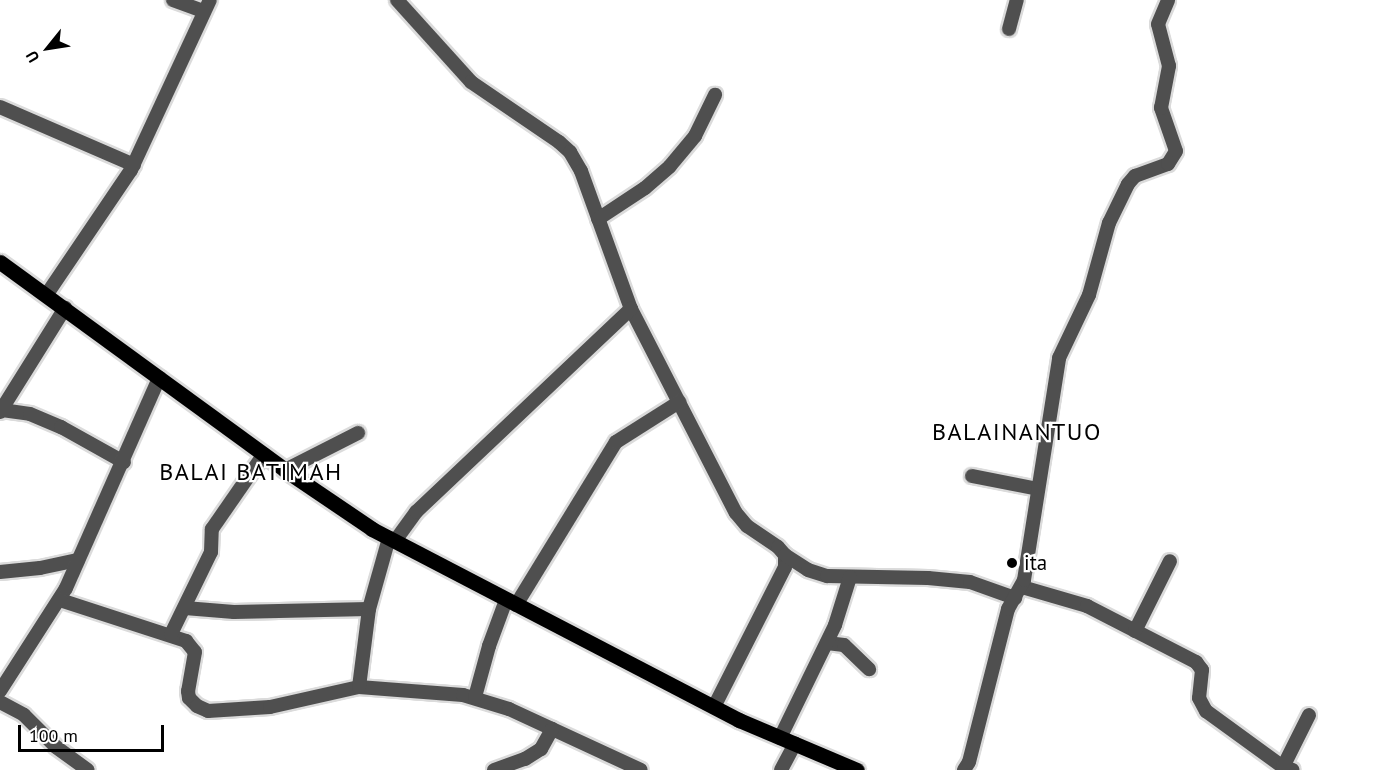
<!DOCTYPE html>
<html>
<head>
<meta charset="utf-8">
<style>
	body { margin:0 }
	#map { position:relative; width:1378px; height:770px; overflow:hidden; background:#fff; font-family:"PT Sans",sans-serif }
	div>[style] { position:absolute }
	.roads { filter:drop-shadow(2px 0 #dbdbdb) drop-shadow(-2px 0 #dbdbdb) drop-shadow(0 2px #dbdbdb) drop-shadow(0 -2px #dbdbdb) }
	.minor>* { height:14px; margin:-7px; padding:0 7px; transform-origin:7px; border-radius:7px; background:#4f4f4f }
	.major>* { height:15px; margin:-7.5px; padding:0 7.5px; transform-origin:7.5px; border-radius:7.5px; background:#000 }
	.dots>* { width:16px; height:16px; translate:-50% -50%; box-sizing:border-box; border:3px solid #fff; border-radius:50% }
	span { translate:-50% -50%; white-space:nowrap; text-align:center; line-height:1.15; -webkit-text-stroke:4.5px #fff; paint-order:stroke }
	.poi-label { font-size:21px; color:#000 }
	.left { translate:0 -50%; text-align:left }
	.quarter-label { font-size:24px; color:#000; letter-spacing:1.5px }
	.north { position:absolute; left:18px; top:18px; width:60px; height:60px; -webkit-text-stroke:4px #fff; paint-order:stroke; rotate:240deg; font-size:16px; font-weight:700; line-height:24px; text-align:center; color:#000 }
	.north::after { content:''; display:block; margin:auto; width:21px; height:27px; background:#000; clip-path:polygon(50% 0,100% 100%,50% 72%,0 100%) }
	.scale { position:absolute; left:18px; top:725px; width:146px; height:27px; box-sizing:border-box; border:3px solid #000; border-top:0; padding-left:8px; font-size:18px; line-height:21px; white-space:nowrap; color:#000; -webkit-text-stroke:4px #fff; paint-order:stroke }
</style>
</head>
<body>
<div id="map">
	<div class="roads">
		<div class="minor">
			<div style="left:173px;top:0;width:32px;rotate:20deg"></div>
			<div style="left:397px;top:0;width:110px;rotate:47.9deg"></div>
			<div style="left:471px;top:82px;width:107px;rotate:34.3deg"></div>
			<div style="left:559px;top:142px;width:15px;rotate:42deg"></div>
			<div style="left:570px;top:152px;width:22px;rotate:60deg"></div>
			<div style="left:581px;top:171px;width:147px;rotate:70.1deg"></div>
			<div style="left:631px;top:309px;width:229px;rotate:62.8deg"></div>
			<div style="left:736px;top:513px;width:17px;rotate:50deg"></div>
			<div style="left:747px;top:526px;width:37px;rotate:34deg"></div>
			<div style="left:778px;top:547px;width:11px;rotate:49deg"></div>
			<div style="left:785px;top:555px;width:12px;rotate:90deg"></div>
			<div style="left:785px;top:567px;width:157px;rotate:116.9deg"></div>
			<div style="left:1009px;top:29px;width:30px;rotate:-75deg"></div>
			<div style="left:0;top:107px;width:146px;rotate:23.4deg"></div>
			<div style="left:598px;top:219px;width:56px;rotate:-33.4deg"></div>
			<div style="left:645px;top:188px;width:33px;rotate:-41deg"></div>
			<div style="left:670px;top:166px;width:39px;rotate:-50deg"></div>
			<div style="left:695px;top:136px;width:46px;rotate:-64deg"></div>
			<div style="left:47px;top:294px;width:150px;rotate:-55.9deg"></div>
			<div style="left:131px;top:170px;width:187px;rotate:-65.1deg"></div>
			<div style="left:2px;top:410px;width:28px;rotate:8deg"></div>
			<div style="left:30px;top:414px;width:34px;rotate:23deg"></div>
			<div style="left:61px;top:427px;width:72px;rotate:29.1deg"></div>
			<div style="left:0;top:412px;width:123px;rotate:-58deg"></div>
			<div style="left:285px;top:470px;width:82px;rotate:-26.9deg"></div>
			<div style="left:972px;top:476px;width:67px;rotate:11.1deg"></div>
			<div style="left:395px;top:541px;width:36px;rotate:-54deg"></div>
			<div style="left:416px;top:512px;width:296px;rotate:-43.4deg"></div>
			<div style="left:785px;top:555px;width:27px;rotate:33deg"></div>
			<div style="left:808px;top:570px;width:20px;rotate:18deg"></div>
			<div style="left:827px;top:576px;width:101px;rotate:1.1deg"></div>
			<div style="left:928px;top:578px;width:42px;rotate:5.4deg"></div>
			<div style="left:970px;top:582px;width:48px;rotate:19.6deg"></div>
			<div style="left:0;top:572px;width:40px;rotate:-5.7deg"></div>
			<div style="left:40px;top:568px;width:39px;rotate:-12deg"></div>
			<div style="left:1022px;top:587px;width:68px;rotate:16.3deg"></div>
			<div style="left:1087px;top:606px;width:123px;rotate:27.2deg"></div>
			<div style="left:1196px;top:662px;width:10px;rotate:53deg"></div>
			<div style="left:1202px;top:670px;width:28px;rotate:96deg"></div>
			<div style="left:1199px;top:698px;width:15px;rotate:62deg"></div>
			<div style="left:1206px;top:711px;width:95px;rotate:36deg"></div>
			<div style="left:1283px;top:767px;width:10px;rotate:17deg"></div>
			<div style="left:60px;top:600px;width:133px;rotate:18deg"></div>
			<div style="left:186px;top:641px;width:14px;rotate:51deg"></div>
			<div style="left:195px;top:652px;width:40px;rotate:100deg"></div>
			<div style="left:188px;top:691px;width:7px;rotate:82deg"></div>
			<div style="left:189px;top:698px;width:11px;rotate:45deg"></div>
			<div style="left:197px;top:706px;width:12px;rotate:24deg"></div>
			<div style="left:208px;top:711px;width:62px;rotate:-3.7deg"></div>
			<div style="left:270px;top:707px;width:91px;rotate:-12.7deg"></div>
			<div style="left:359px;top:687px;width:104px;rotate:4.4deg"></div>
			<div style="left:463px;top:695px;width:48px;rotate:16.9deg"></div>
			<div style="left:509px;top:709px;width:145px;rotate:24.8deg"></div>
			<div style="left:516px;top:605px;width:191px;rotate:-58.5deg"></div>
			<div style="left:616px;top:442px;width:75px;rotate:-32.4deg"></div>
			<div style="left:185px;top:608px;width:49px;rotate:4.7deg"></div>
			<div style="left:234px;top:612px;width:135px;rotate:-1.3deg"></div>
			<div style="left:1135px;top:631px;width:78px;rotate:-63.4deg"></div>
			<div style="left:171px;top:634px;width:91px;rotate:-64deg"></div>
			<div style="left:211px;top:552px;width:23px;rotate:-88deg"></div>
			<div style="left:212px;top:529px;width:91px;rotate:-55.3deg"></div>
			<div style="left:827px;top:643px;width:17px;rotate:7deg"></div>
			<div style="left:844px;top:645px;width:35px;rotate:44deg"></div>
			<div style="left:359px;top:687px;width:79px;rotate:-82.7deg"></div>
			<div style="left:369px;top:609px;width:74px;rotate:-74.3deg"></div>
			<div style="left:0;top:691px;width:122px;rotate:-57.3deg"></div>
			<div style="left:66px;top:588px;width:230px;rotate:-66.1deg"></div>
			<div style="left:475px;top:697px;width:53px;rotate:-74.6deg"></div>
			<div style="left:489px;top:646px;width:49px;rotate:-69.7deg"></div>
			<div style="left:0;top:702px;width:27px;rotate:28deg"></div>
			<div style="left:24px;top:715px;width:45px;rotate:45deg"></div>
			<div style="left:56px;top:747px;width:39px;rotate:36deg"></div>
			<div style="left:780px;top:738px;width:126px;rotate:-64deg"></div>
			<div style="left:835px;top:625px;width:50px;rotate:-72.6deg"></div>
			<div style="left:1283px;top:767px;width:58px;rotate:-63.4deg"></div>
			<div style="left:494px;top:770px;width:33px;rotate:-20deg"></div>
			<div style="left:525px;top:759px;width:19px;rotate:-32deg"></div>
			<div style="left:541px;top:749px;width:23px;rotate:-61deg"></div>
			<div style="left:781px;top:770px;width:30px;rotate:-62deg"></div>
			<div style="left:964px;top:770px;width:9px;rotate:-58deg"></div>
			<div style="left:969px;top:762px;width:158px;rotate:-75.7deg"></div>
			<div style="left:1008px;top:609px;width:33px;rotate:-61deg"></div>
			<div style="left:1024px;top:580px;width:225px;rotate:-81deg"></div>
			<div style="left:1059px;top:358px;width:70px;rotate:-64.5deg"></div>
			<div style="left:1089px;top:295px;width:75px;rotate:-74.5deg"></div>
			<div style="left:1109px;top:223px;width:43px;rotate:-64deg"></div>
			<div style="left:1128px;top:184px;width:11px;rotate:-49deg"></div>
			<div style="left:1135px;top:176px;width:35px;rotate:-20deg"></div>
			<div style="left:1168px;top:164px;width:15px;rotate:-58deg"></div>
			<div style="left:1176px;top:151px;width:46px;rotate:-109.2deg"></div>
			<div style="left:1161px;top:108px;width:43px;rotate:-79.2deg"></div>
			<div style="left:1169px;top:66px;width:43px;rotate:-104.7deg"></div>
			<div style="left:1158px;top:24px;width:26px;rotate:-67deg"></div>
		</div>
		<div class="major">
			<div style="left:0;top:262px;width:353px;rotate:36.1deg"></div>
			<div style="left:285px;top:470px;width:105px;rotate:34.1deg"></div>
			<div style="left:372px;top:529px;width:414px;rotate:27.5deg"></div>
			<div style="left:739px;top:720px;width:128px;rotate:23deg"></div>
		</div>
	</div>
	<div class="dots">
		<div style="left:1012px;top:563px;background:#000"></div>
	</div>
	<div class="poi-label">
		<span class="left" style="left:1024px;top:563px">ita</span>
	</div>
	<div class="quarter-label">
		<span style="left:1017px;top:432px">BALAINANTUO</span>
		<span style="left:251px;top:472px">BALAI BATIMAH</span>
	</div>
	<div class="north">U</div>
	<div class="scale">100 m</div>
</div>
</body>
</html>
